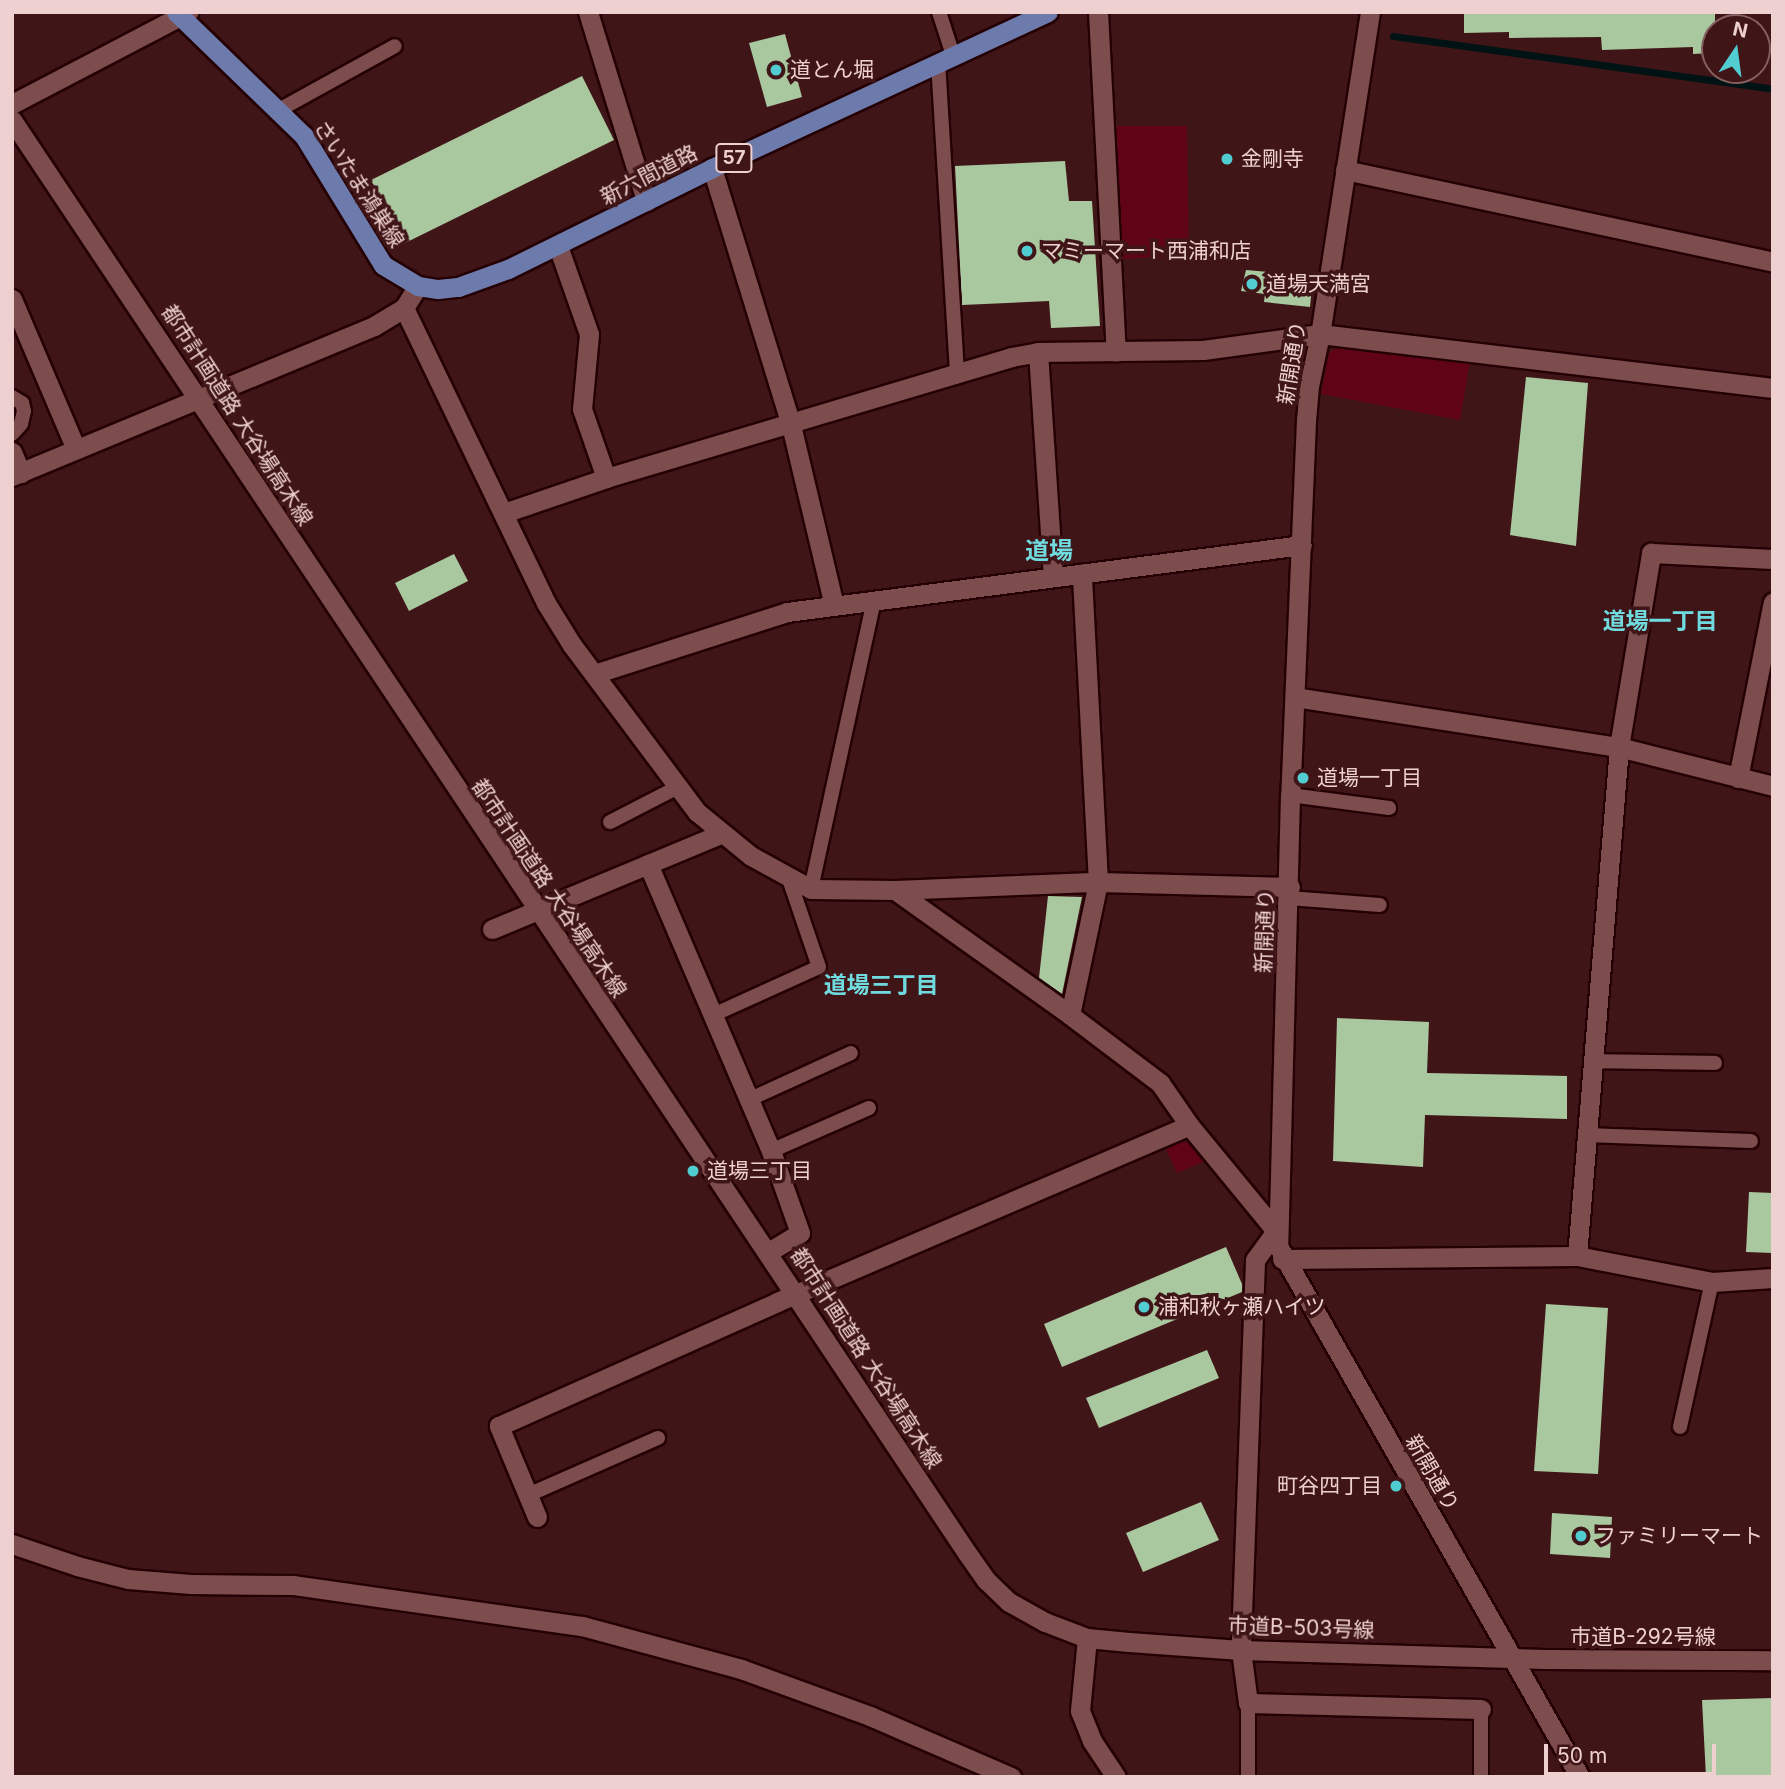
<!DOCTYPE html>
<html>
<head>
<meta charset="utf-8">
<style>
	body { margin:0 }
	#map { position:relative; width:1785px; height:1789px; overflow:hidden; background:#401518; font-family:Inter,"Noto Sans JP",sans-serif }
	div>[style] { position:absolute }
	.green>* { inset:0; background:#600317 }
	.stream>* { height:7px; margin:-3.5px; padding:0 3.5px; transform-origin:3.5px; border-radius:3.5px; background:#001314 }
	.building>* { inset:0; background:#a9c89f }
	.roads { filter:drop-shadow(2px 0 #240004) drop-shadow(-2px 0 #240004) drop-shadow(0 2px #240004) drop-shadow(0 -2px #240004) }
	.service>* { height:14px; margin:-7px; padding:0 7px; transform-origin:7px; border-radius:7px; background:#7d4d4d }
	.minor>* { height:19px; margin:-9.5px; padding:0 9.5px; transform-origin:9.5px; border-radius:9.5px; background:#7d4d4d }
	.tertiary>* { height:19px; margin:-9.5px; padding:0 9.5px; transform-origin:9.5px; border-radius:9.5px; background:#7d4d4d }
	.primary>* { height:19px; margin:-9.5px; padding:0 9.5px; transform-origin:9.5px; border-radius:9.5px; background:#6d7aac }
	.dots>* { width:19px; height:19px; translate:-50% -50%; box-sizing:border-box; border:4px solid #401518; border-radius:50% }
	span { translate:-50% -50%; white-space:nowrap; text-align:center; line-height:1.15; -webkit-text-stroke:7px #401518; paint-order:stroke }
	.shield-label span { padding:2px 5px; background:#401518; border:2px solid; border-radius:5px; -webkit-text-stroke-width:0 }
	.shield-label { font-size:19px; color:#edd0cf; font-weight:700 }
	.poi-label { font-size:21px; color:#edd0cf }
	.left { translate:0 -50%; text-align:left }
	.right { translate:-100% -50%; text-align:right }
	.street-label { font-size:21px; color:#edd0cf }
	.neighbourhood-label { font-size:23px; color:#6fdbdf; font-weight:700 }
	.quarter-label { font-size:24px; color:#6fdbdf; font-weight:700 }
	.frame { position:absolute; inset:0; border:14px solid #edd0cf; pointer-events:none }
	.north { position:absolute; left:1701px; top:14px; width:70px; height:70px; box-sizing:border-box; background:#401518; border:2px solid #856061; border-radius:50%; rotate:13deg; font-size:19px; font-weight:700; line-height:28px; text-align:center; color:#edd0cf }
	.north::after { content:''; display:block; margin:auto; width:24px; height:32px; background:#51ccd1; clip-path:polygon(50% 0,100% 100%,50% 72%,0 100%) }
	.scale { position:absolute; left:1544px; top:1744px; width:172px; height:32px; box-sizing:border-box; border:4px solid #edd0cf; border-top:0; padding-left:9px; font-size:21px; line-height:24px; white-space:nowrap; color:#edd0cf; -webkit-text-stroke:5px #401518; paint-order:stroke }
</style>
</head>
<body>
<div id="map">
	<div class="green">
		<div style="clip-path:polygon(1114px 126px,1187px 126px,1189px 255px,1121px 259px)"></div>
		<div style="clip-path:polygon(1344px 343px,1470px 361px,1460px 420px,1321px 394px,1329px 353px)"></div>
		<div style="clip-path:polygon(1175px 1140px,1190px 1143px,1210px 1159px,1177px 1173px,1163px 1143px)"></div>
	</div>
	<div class="stream">
		<div style="left:1393px;top:36px;width:384px;rotate:7.9deg"></div>
	</div>
	<div class="building">
		<div style="clip-path:polygon(1464px 12px,1715px 12px,1715px 53px,1693px 54px,1693px 47px,1602px 50px,1601px 37px,1509px 38px,1509px 32px,1464px 33px)"></div>
		<div style="clip-path:polygon(785px 34px,802px 97px,767px 107px,749px 43px)"></div>
		<div style="clip-path:polygon(582px 76px,614px 140px,403px 244px,371px 180px)"></div>
		<div style="clip-path:polygon(1065px 161px,1069px 201px,1092px 201px,1100px 326px,1051px 328px,1049px 301px,962px 305px,955px 166px)"></div>
		<div style="clip-path:polygon(1246px 270px,1313px 276px,1310px 307px,1264px 302px,1265px 294px,1241px 291px)"></div>
		<div style="clip-path:polygon(1526px 377px,1588px 383px,1576px 546px,1510px 535px)"></div>
		<div style="clip-path:polygon(454px 554px,468px 581px,409px 611px,395px 583px)"></div>
		<div style="clip-path:polygon(1048px 896px,1082px 897px,1062px 994px,1039px 978px)"></div>
		<div style="clip-path:polygon(1337px 1018px,1429px 1022px,1427px 1073px,1567px 1076px,1567px 1119px,1425px 1115px,1423px 1167px,1333px 1161px)"></div>
		<div style="clip-path:polygon(1749px 1192px,1773px 1193px,1773px 1253px,1746px 1252px)"></div>
		<div style="clip-path:polygon(1226px 1247px,1242px 1284px,1242px 1292px,1062px 1367px,1044px 1324px)"></div>
		<div style="clip-path:polygon(1546px 1304px,1608px 1308px,1598px 1474px,1534px 1471px)"></div>
		<div style="clip-path:polygon(1207px 1350px,1219px 1378px,1099px 1428px,1086px 1398px)"></div>
		<div style="clip-path:polygon(1201px 1502px,1219px 1540px,1143px 1572px,1126px 1533px)"></div>
		<div style="clip-path:polygon(1552px 1513px,1612px 1517px,1610px 1558px,1550px 1554px)"></div>
		<div style="clip-path:polygon(1773px 1698px,1773px 1777px,1706px 1777px,1702px 1700px)"></div>
	</div>
	<div class="roads">
		<div class="service">
			<div style="left:939px;top:12px;width:45px;rotate:72deg"></div>
			<div style="left:938px;top:62px;width:315px;rotate:86.5deg"></div>
			<div style="left:279px;top:110px;width:132px;rotate:-28.9deg"></div>
			<div style="left:12px;top:397px;width:12px;rotate:31deg"></div>
			<div style="left:22px;top:403px;width:8px;rotate:76deg"></div>
			<div style="left:24px;top:411px;width:13px;rotate:103deg"></div>
			<div style="left:21px;top:424px;width:13px;rotate:132deg"></div>
			<div style="left:1290px;top:795px;width:100px;rotate:7.5deg"></div>
			<div style="left:610px;top:822px;width:76px;rotate:-27.2deg"></div>
			<div style="left:811px;top:889px;width:296px;rotate:-77.7deg"></div>
			<div style="left:1289px;top:898px;width:91px;rotate:4.4deg"></div>
			<div style="left:713px;top:1015px;width:116px;rotate:-24.4deg"></div>
			<div style="left:819px;top:967px;width:93px;rotate:-108.8deg"></div>
			<div style="left:1591px;top:1061px;width:124px;rotate:0.9deg"></div>
			<div style="left:748px;top:1100px;width:113px;rotate:-24.5deg"></div>
			<div style="left:1586px;top:1135px;width:165px;rotate:2.1deg"></div>
			<div style="left:771px;top:1151px;width:107px;rotate:-23.7deg"></div>
			<div style="left:1680px;top:1427px;width:148px;rotate:-77.6deg"></div>
			<div style="left:528px;top:1495px;width:142px;rotate:-23.7deg"></div>
			<div style="left:1248px;top:1703px;width:74px;rotate:90deg"></div>
			<div style="left:1481px;top:1777px;width:68px;rotate:-90deg"></div>
		</div>
		<div class="minor">
			<div style="left:588px;top:12px;width:198px;rotate:72.9deg"></div>
			<div style="left:1098px;top:12px;width:340px;rotate:87deg"></div>
			<div style="left:12px;top:104px;width:199px;rotate:-27.6deg"></div>
			<div style="left:712px;top:168px;width:269px;rotate:72.9deg"></div>
			<div style="left:791px;top:425px;width:185px;rotate:76.6deg"></div>
			<div style="left:1345px;top:170px;width:438px;rotate:12.1deg"></div>
			<div style="left:558px;top:246px;width:93px;rotate:70.6deg"></div>
			<div style="left:589px;top:334px;width:75px;rotate:95.3deg"></div>
			<div style="left:582px;top:409px;width:73px;rotate:70.8deg"></div>
			<div style="left:12px;top:299px;width:163px;rotate:66.9deg"></div>
			<div style="left:404px;top:308px;width:327px;rotate:64.3deg"></div>
			<div style="left:546px;top:603px;width:49px;rotate:58.2deg"></div>
			<div style="left:572px;top:645px;width:209px;rotate:53.2deg"></div>
			<div style="left:697px;top:812px;width:70px;rotate:39.2deg"></div>
			<div style="left:751px;top:856px;width:68px;rotate:28.8deg"></div>
			<div style="left:811px;top:889px;width:84px;rotate:0.7deg"></div>
			<div style="left:895px;top:890px;width:215px;rotate:35.5deg"></div>
			<div style="left:1070px;top:1015px;width:113px;rotate:37.1deg"></div>
			<div style="left:1160px;top:1083px;width:51px;rotate:55.4deg"></div>
			<div style="left:1189px;top:1125px;width:137px;rotate:50.6deg"></div>
			<div style="left:1276px;top:1231px;width:36px;rotate:126deg"></div>
			<div style="left:1255px;top:1260px;width:390px;rotate:92.1deg"></div>
			<div style="left:1241px;top:1650px;width:53px;rotate:82.5deg"></div>
			<div style="left:1248px;top:1703px;width:233px;rotate:1.5deg"></div>
			<div style="left:1038px;top:352px;width:225px;rotate:86.2deg"></div>
			<div style="left:12px;top:452px;width:23px;rotate:67deg"></div>
			<div style="left:504px;top:513px;width:108px;rotate:-18.9deg"></div>
			<div style="left:606px;top:478px;width:423px;rotate:-16.6deg"></div>
			<div style="left:1011px;top:357px;width:27px;rotate:-10deg"></div>
			<div style="left:1038px;top:352px;width:165px;rotate:-0.7deg"></div>
			<div style="left:1203px;top:350px;width:118px;rotate:-7.8deg"></div>
			<div style="left:1320px;top:334px;width:456px;rotate:6.8deg"></div>
			<div style="left:594px;top:674px;width:203px;rotate:-17.8deg"></div>
			<div style="left:787px;top:612px;width:519px;rotate:-7.41deg"></div>
			<div style="left:1295px;top:697px;width:328px;rotate:8.8deg"></div>
			<div style="left:1619px;top:747px;width:159px;rotate:14.2deg"></div>
			<div style="left:1738px;top:778px;width:179px;rotate:-78.8deg"></div>
			<div style="left:648px;top:864px;width:312px;rotate:66.8deg"></div>
			<div style="left:771px;top:1151px;width:87px;rotate:70.5deg"></div>
			<div style="left:800px;top:1233px;width:37px;rotate:149deg"></div>
			<div style="left:895px;top:890px;width:203px;rotate:-2.3deg"></div>
			<div style="left:1098px;top:882px;width:192px;rotate:1.5deg"></div>
			<div style="left:492px;top:929px;width:247px;rotate:-22.6deg"></div>
			<div style="left:1070px;top:1015px;width:136px;rotate:-78.1deg"></div>
			<div style="left:1098px;top:882px;width:309px;rotate:-93deg"></div>
			<div style="left:1577px;top:1256px;width:511px;rotate:-85.28deg"></div>
			<div style="left:1619px;top:747px;width:197px;rotate:-80.6deg"></div>
			<div style="left:1651px;top:553px;width:122px;rotate:2.8deg"></div>
			<div style="left:1282px;top:1259px;width:295px;rotate:-0.6deg"></div>
			<div style="left:1577px;top:1256px;width:137px;rotate:10.9deg"></div>
			<div style="left:1712px;top:1282px;width:61px;rotate:-3.8deg"></div>
			<div style="left:537px;top:1517px;width:99px;rotate:-112.7deg"></div>
			<div style="left:499px;top:1426px;width:304px;rotate:-24deg"></div>
			<div style="left:777px;top:1302px;width:448px;rotate:-23.2deg"></div>
			<div style="left:12px;top:1544px;width:69px;rotate:18.7deg"></div>
			<div style="left:77px;top:1566px;width:53px;rotate:14.3deg"></div>
			<div style="left:128px;top:1579px;width:63px;rotate:4.5deg"></div>
			<div style="left:191px;top:1584px;width:102px;rotate:0.6deg"></div>
			<div style="left:293px;top:1585px;width:292px;rotate:8.1deg"></div>
			<div style="left:582px;top:1626px;width:165px;rotate:15.1deg"></div>
			<div style="left:741px;top:1669px;width:137px;rotate:20deg"></div>
			<div style="left:870px;top:1716px;width:154px;rotate:23.4deg"></div>
		</div>
		<div class="tertiary">
			<div style="left:1370px;top:12px;width:326px;rotate:98.8deg"></div>
			<div style="left:1320px;top:334px;width:53px;rotate:101.9deg"></div>
			<div style="left:1309px;top:386px;width:34px;rotate:95deg"></div>
			<div style="left:1306px;top:420px;width:375px;rotate:92.4deg"></div>
			<div style="left:1290px;top:795px;width:451px;rotate:91.5deg"></div>
			<div style="left:1278px;top:1246px;width:611px;rotate:60.37deg"></div>
			<div style="left:12px;top:120px;width:1722px;rotate:56.32deg"></div>
			<div style="left:967px;top:1553px;width:33px;rotate:55deg"></div>
			<div style="left:986px;top:1580px;width:32px;rotate:44deg"></div>
			<div style="left:1009px;top:1602px;width:41px;rotate:29.1deg"></div>
			<div style="left:1045px;top:1622px;width:45px;rotate:20.9deg"></div>
			<div style="left:1087px;top:1638px;width:42px;rotate:5.4deg"></div>
			<div style="left:1129px;top:1642px;width:112px;rotate:4.1deg"></div>
			<div style="left:1241px;top:1650px;width:304px;rotate:1.7deg"></div>
			<div style="left:1545px;top:1659px;width:228px;rotate:0.3deg"></div>
			<div style="left:12px;top:476px;width:392px;rotate:-22.5deg"></div>
			<div style="left:374px;top:326px;width:35px;rotate:-31deg"></div>
			<div style="left:404px;top:308px;width:26px;rotate:-58deg"></div>
			<div style="left:1087px;top:1638px;width:73px;rotate:95.5deg"></div>
			<div style="left:1080px;top:1711px;width:32px;rotate:68deg"></div>
			<div style="left:1092px;top:1741px;width:43px;rotate:56.3deg"></div>
		</div>
		<div class="primary">
			<div style="left:176px;top:12px;width:178px;rotate:44.1deg"></div>
			<div style="left:304px;top:136px;width:151px;rotate:58.5deg"></div>
			<div style="left:383px;top:265px;width:41px;rotate:31deg"></div>
			<div style="left:418px;top:286px;width:20px;rotate:9deg"></div>
			<div style="left:438px;top:289px;width:20px;rotate:-6deg"></div>
			<div style="left:458px;top:287px;width:53px;rotate:-19.8deg"></div>
			<div style="left:508px;top:269px;width:228px;rotate:-26.3deg"></div>
			<div style="left:712px;top:168px;width:370px;rotate:-24.9deg"></div>
		</div>
	</div>
	<div class="dots">
		<div style="left:776px;top:70px;background:#51ccd1"></div>
		<div style="left:1227px;top:159px;background:#51ccd1"></div>
		<div style="left:1027px;top:251px;background:#51ccd1"></div>
		<div style="left:1252px;top:284px;background:#51ccd1"></div>
		<div style="left:1303px;top:778px;background:#51ccd1"></div>
		<div style="left:693px;top:1171px;background:#51ccd1"></div>
		<div style="left:1144px;top:1307px;background:#51ccd1"></div>
		<div style="left:1396px;top:1486px;background:#51ccd1"></div>
		<div style="left:1581px;top:1536px;background:#51ccd1"></div>
	</div>
	<div class="shield-label">
		<span style="left:734px;top:158px">57</span>
	</div>
	<div class="poi-label">
		<span class="left" style="left:790px;top:70px">道とん堀</span>
		<span class="left" style="left:1241px;top:159px">金剛寺</span>
		<span class="left" style="left:1041px;top:251px">マミーマート西浦和店</span>
		<span class="left" style="left:1266px;top:284px">道場天満宮</span>
		<span class="left" style="left:1317px;top:778px">道場一丁目</span>
		<span class="left" style="left:707px;top:1171px">道場三丁目</span>
		<span class="left" style="left:1158px;top:1307px">浦和秋ヶ瀬ハイツ</span>
		<span class="right" style="left:1382px;top:1486px">町谷四丁目</span>
		<span class="left" style="left:1595px;top:1536px">ファミリーマート</span>
	</div>
	<div class="street-label">
		<span style="left:649px;top:175px;rotate:-27deg">新六間道路</span>
		<span style="left:359px;top:184px;rotate:57deg">さいたま鴻巣線</span>
		<span style="left:1292px;top:363px;rotate:-81deg">新開通り</span>
		<span style="left:237px;top:415px;rotate:57deg">都市計画道路 大谷場高木線</span>
		<span style="left:549px;top:888px;rotate:56deg">都市計画道路 大谷場高木線</span>
		<span style="left:1265px;top:931px;rotate:-88deg">新開通り</span>
		<span style="left:866px;top:1358px;rotate:57deg">都市計画道路 大谷場高木線</span>
		<span style="left:1432px;top:1473px;rotate:60deg">新開通り</span>
		<span style="left:1301px;top:1628px;rotate:2deg">市道B-503号線</span>
		<span style="left:1643px;top:1637px">市道B-292号線</span>
	</div>
	<div class="neighbourhood-label">
		<span style="left:1660px;top:621px">道場一丁目</span>
		<span style="left:881px;top:985px">道場三丁目</span>
	</div>
	<div class="quarter-label">
		<span style="left:1049px;top:551px">道場</span>
	</div>
	<div class="frame"></div>
	<div class="north">N</div>
	<div class="scale">50 m</div>
</div>
</body>
</html>
